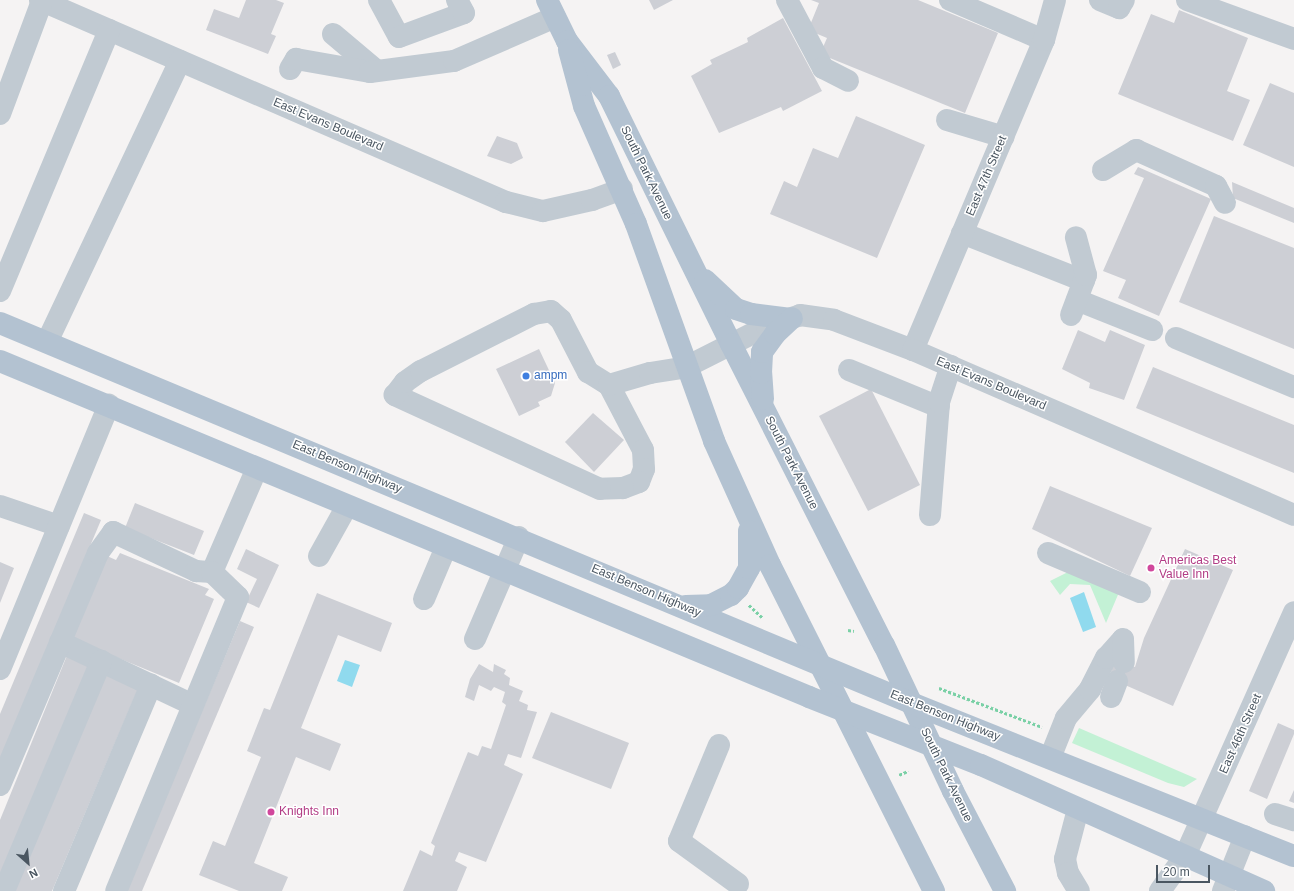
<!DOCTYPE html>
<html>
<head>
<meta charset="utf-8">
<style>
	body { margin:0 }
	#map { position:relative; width:1294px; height:891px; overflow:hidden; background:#f5f3f3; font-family:Helvetica,sans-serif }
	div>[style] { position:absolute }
	.green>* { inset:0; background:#c3f1d5 }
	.water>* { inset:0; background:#90daee }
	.building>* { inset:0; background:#cdcfd5 }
	.path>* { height:2.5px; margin-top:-1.25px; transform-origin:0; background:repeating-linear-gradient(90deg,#7ad0a6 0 3px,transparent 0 5px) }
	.minor>* { height:22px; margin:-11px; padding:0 11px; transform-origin:11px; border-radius:11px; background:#c1cad2 }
	.major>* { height:22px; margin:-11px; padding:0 11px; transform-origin:11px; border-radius:11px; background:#b3c2d1 }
	.dots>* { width:11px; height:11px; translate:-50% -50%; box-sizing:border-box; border:2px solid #fff; border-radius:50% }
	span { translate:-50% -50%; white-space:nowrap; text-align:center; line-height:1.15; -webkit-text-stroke:3px #fff; paint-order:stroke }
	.street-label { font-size:12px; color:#4a5661 }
	.shop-label { font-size:12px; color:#366cbe }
	.left { translate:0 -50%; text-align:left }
	.hotel-label { font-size:12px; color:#b23c85 }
	.north { position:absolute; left:8px; top:843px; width:40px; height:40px; -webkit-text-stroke:3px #fff; paint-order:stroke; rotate:153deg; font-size:11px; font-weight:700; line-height:16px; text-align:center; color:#4a5661 }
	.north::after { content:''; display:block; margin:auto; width:14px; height:18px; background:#4a5661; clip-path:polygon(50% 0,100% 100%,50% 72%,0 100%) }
	.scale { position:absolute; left:1156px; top:865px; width:54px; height:18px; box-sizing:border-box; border:2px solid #4a5661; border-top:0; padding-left:5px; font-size:12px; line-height:14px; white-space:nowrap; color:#4a5661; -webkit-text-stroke:3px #fff; paint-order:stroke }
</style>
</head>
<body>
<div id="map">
	<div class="green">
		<div style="clip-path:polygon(1072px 570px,1120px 590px,1106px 623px,1090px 585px,1070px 584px,1060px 595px,1050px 581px)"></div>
		<div style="clip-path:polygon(1079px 728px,1197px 779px,1184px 787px,1168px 783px,1072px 743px)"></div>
	</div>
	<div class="water">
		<div style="clip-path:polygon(1084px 592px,1096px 627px,1083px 632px,1070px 598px)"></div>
		<div style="clip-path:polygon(345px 660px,360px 665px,352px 687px,337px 681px)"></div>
	</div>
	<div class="building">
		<div style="clip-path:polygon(246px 0,276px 0,284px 3px,271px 34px,276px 36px,268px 54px,206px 30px,214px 9px,239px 18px)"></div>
		<div style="clip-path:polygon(649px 0,673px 0,654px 10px)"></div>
		<div style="clip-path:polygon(811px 0,918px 0,998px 33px,965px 113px,820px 54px,827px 38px,808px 30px,819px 3px)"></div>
		<div style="clip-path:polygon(1179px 10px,1248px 38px,1227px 91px,1250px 100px,1233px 141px,1118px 94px,1151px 14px,1174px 23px)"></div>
		<div style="clip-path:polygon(783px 18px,822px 91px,783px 111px,781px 107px,719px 133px,691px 76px,712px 64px,710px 60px,748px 42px,747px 38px)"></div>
		<div style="clip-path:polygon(615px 52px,621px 65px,613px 69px,607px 55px)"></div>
		<div style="clip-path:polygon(1270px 83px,1294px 93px,1294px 167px,1243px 145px)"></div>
		<div style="clip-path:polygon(856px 116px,925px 145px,877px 258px,770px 214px,784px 181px,797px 187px,813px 148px,838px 158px)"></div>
		<div style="clip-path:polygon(497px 136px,517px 143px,523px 158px,511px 164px,487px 156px)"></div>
		<div style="clip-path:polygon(1138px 167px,1211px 199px,1159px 316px,1118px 298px,1126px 280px,1103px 271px,1144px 178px,1134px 174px)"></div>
		<div style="clip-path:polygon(1232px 182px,1294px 208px,1294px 223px,1233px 198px)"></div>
		<div style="clip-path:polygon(1214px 216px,1294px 248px,1294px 349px,1179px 302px)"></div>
		<div style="clip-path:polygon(1078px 330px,1105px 342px,1110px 330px,1145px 345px,1124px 400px,1089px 388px,1090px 383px,1062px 369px)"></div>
		<div style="clip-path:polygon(539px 349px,555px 383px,551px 396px,538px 402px,540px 406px,519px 416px,496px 369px)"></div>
		<div style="clip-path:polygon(1153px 367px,1294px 425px,1294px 473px,1136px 408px)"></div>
		<div style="clip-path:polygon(871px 389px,920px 485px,868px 511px,819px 416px)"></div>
		<div style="clip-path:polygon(593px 413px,624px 440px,594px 472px,565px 442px)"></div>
		<div style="clip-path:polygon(1050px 486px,1152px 528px,1130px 576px,1032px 529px)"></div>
		<div style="clip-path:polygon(135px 503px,204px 531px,194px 555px,125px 528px)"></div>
		<div style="clip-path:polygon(84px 513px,101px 520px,0 761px,0 714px)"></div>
		<div style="clip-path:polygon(246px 549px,279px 565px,259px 608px,246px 602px,257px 579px,237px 569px)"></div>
		<div style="clip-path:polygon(1185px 549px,1233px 570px,1173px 706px,1109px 678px,1115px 659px,1135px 667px,1144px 638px)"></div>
		<div style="clip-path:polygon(120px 553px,209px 589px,205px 595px,214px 599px,179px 683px,72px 639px,107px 556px,116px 560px)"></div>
		<div style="clip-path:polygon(0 562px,14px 568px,0 603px)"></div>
		<div style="clip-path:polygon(317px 593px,392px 623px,381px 652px,338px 635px,301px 728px,341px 744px,330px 771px,296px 757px,254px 863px,288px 877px,282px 891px,239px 891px,199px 875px,213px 841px,225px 846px,261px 757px,247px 751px,264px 708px,270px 710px)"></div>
		<div style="clip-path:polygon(240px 621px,254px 627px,142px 891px,126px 891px)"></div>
		<div style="clip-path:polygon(68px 653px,90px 666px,0 877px,0 820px)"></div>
		<div style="clip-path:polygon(479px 664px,493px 672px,494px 664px,506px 670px,504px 674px,510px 678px,509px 685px,523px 691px,519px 701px,528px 705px,527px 710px,537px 712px,521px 758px,508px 754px,504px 765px,523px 774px,486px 862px,459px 852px,455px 861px,467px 867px,457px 891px,403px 891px,420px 850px,432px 856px,435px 846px,431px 843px,468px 752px,478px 756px,482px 746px,491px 749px,506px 705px,502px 702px,505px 692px,494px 687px,491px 691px,479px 685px,474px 701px,465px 697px,470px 679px)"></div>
		<div style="clip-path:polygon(106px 675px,138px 689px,52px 891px,14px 891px)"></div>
		<div style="clip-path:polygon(551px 712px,629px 743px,611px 789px,532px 758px)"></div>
		<div style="clip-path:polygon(1278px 723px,1294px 730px,1294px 734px,1267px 799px,1249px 791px)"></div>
		<div style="clip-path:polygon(1294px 790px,1294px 803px,1289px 801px)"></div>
	</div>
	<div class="path">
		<div style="left:749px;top:605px;width:19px;rotate:43deg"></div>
		<div style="left:848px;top:630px;width:6px;rotate:9deg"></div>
		<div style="left:939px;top:688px;width:110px;rotate:20.7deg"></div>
		<div style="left:899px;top:775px;width:10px;rotate:-24deg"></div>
	</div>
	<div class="minor">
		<div style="left:40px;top:0;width:508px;rotate:23.44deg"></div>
		<div style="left:506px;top:202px;width:38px;rotate:14deg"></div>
		<div style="left:543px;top:211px;width:50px;rotate:-12.7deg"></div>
		<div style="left:592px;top:200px;width:32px;rotate:-20deg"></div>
		<div style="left:379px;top:0;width:42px;rotate:61.6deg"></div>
		<div style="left:399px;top:37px;width:69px;rotate:-20.3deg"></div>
		<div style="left:464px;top:13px;width:15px;rotate:-118deg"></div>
		<div style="left:787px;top:0;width:77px;rotate:62.1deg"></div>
		<div style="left:823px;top:68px;width:28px;rotate:27deg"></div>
		<div style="left:950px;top:0;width:102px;rotate:23.1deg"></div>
		<div style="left:1100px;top:0;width:21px;rotate:23deg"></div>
		<div style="left:1119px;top:8px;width:9px;rotate:-58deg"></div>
		<div style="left:1187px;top:0;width:114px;rotate:20deg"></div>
		<div style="left:333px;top:34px;width:57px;rotate:40.1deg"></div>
		<div style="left:290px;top:69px;width:12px;rotate:-59deg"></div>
		<div style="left:296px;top:59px;width:75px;rotate:10deg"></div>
		<div style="left:370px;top:72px;width:85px;rotate:-7.5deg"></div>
		<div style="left:454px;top:61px;width:110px;rotate:-23.5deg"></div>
		<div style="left:0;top:114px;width:121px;rotate:-69.6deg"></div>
		<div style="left:947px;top:120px;width:59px;rotate:16.6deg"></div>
		<div style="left:1103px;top:170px;width:39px;rotate:-31deg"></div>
		<div style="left:1136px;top:150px;width:88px;rotate:24.2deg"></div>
		<div style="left:1216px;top:186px;width:19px;rotate:62deg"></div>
		<div style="left:962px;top:233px;width:131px;rotate:21.5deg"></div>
		<div style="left:0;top:291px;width:283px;rotate:-67.3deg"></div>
		<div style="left:1077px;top:300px;width:81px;rotate:21.8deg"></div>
		<div style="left:551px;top:311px;width:13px;rotate:42deg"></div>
		<div style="left:561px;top:320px;width:59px;rotate:62.6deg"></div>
		<div style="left:588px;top:372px;width:25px;rotate:32deg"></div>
		<div style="left:609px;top:385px;width:73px;rotate:62.4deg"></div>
		<div style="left:643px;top:450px;width:19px;rotate:87deg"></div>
		<div style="left:644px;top:469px;width:14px;rotate:111deg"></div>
		<div style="left:639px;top:482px;width:17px;rotate:159deg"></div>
		<div style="left:623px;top:488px;width:23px;rotate:178deg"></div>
		<div style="left:600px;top:489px;width:226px;rotate:-155.4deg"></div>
		<div style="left:395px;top:395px;width:16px;rotate:-52deg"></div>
		<div style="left:405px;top:382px;width:19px;rotate:-35deg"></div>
		<div style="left:421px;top:371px;width:127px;rotate:-26.8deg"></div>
		<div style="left:534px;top:314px;width:17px;rotate:-10deg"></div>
		<div style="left:1071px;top:315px;width:43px;rotate:-69.4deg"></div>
		<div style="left:1086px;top:275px;width:39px;rotate:-105deg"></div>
		<div style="left:1176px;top:338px;width:128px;rotate:22.6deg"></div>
		<div style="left:47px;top:342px;width:311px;rotate:-64.7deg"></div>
		<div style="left:913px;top:350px;width:337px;rotate:-67.1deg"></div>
		<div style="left:1044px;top:40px;width:41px;rotate:-74.6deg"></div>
		<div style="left:849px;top:370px;width:97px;rotate:22.3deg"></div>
		<div style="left:609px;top:385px;width:43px;rotate:-16.3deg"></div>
		<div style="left:650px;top:373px;width:36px;rotate:-9deg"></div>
		<div style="left:686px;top:367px;width:91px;rotate:-26.8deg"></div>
		<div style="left:767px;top:326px;width:35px;rotate:-18deg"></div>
		<div style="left:800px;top:315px;width:34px;rotate:8deg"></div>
		<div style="left:834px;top:320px;width:85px;rotate:20.8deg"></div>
		<div style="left:913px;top:350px;width:415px;rotate:23.4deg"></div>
		<div style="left:0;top:506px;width:62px;rotate:18.7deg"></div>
		<div style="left:930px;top:515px;width:113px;rotate:-85.4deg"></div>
		<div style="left:939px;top:402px;width:38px;rotate:-72deg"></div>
		<div style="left:1048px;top:553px;width:100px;rotate:23deg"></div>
		<div style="left:319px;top:556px;width:57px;rotate:-60.8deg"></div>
		<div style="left:212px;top:572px;width:113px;rotate:-66.6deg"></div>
		<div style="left:424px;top:599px;width:56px;rotate:-67.1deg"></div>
		<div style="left:475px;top:639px;width:111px;rotate:-66.7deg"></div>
		<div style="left:60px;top:642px;width:147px;rotate:25.3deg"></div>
		<div style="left:0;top:669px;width:286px;rotate:-67.6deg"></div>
		<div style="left:1111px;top:697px;width:17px;rotate:-69deg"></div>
		<div style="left:719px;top:745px;width:104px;rotate:112.6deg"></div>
		<div style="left:679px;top:841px;width:73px;rotate:36.1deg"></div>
		<div style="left:1050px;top:758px;width:43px;rotate:-68.2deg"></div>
		<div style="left:1066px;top:718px;width:38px;rotate:-50deg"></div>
		<div style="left:1090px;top:689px;width:35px;rotate:-63deg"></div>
		<div style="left:1106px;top:658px;width:25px;rotate:-48deg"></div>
		<div style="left:1123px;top:639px;width:23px;rotate:88deg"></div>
		<div style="left:0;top:785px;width:252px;rotate:-67.1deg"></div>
		<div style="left:98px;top:553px;width:26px;rotate:-54deg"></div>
		<div style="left:113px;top:532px;width:92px;rotate:25.2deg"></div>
		<div style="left:196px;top:571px;width:16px;rotate:4deg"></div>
		<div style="left:212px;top:572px;width:36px;rotate:44deg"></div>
		<div style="left:238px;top:597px;width:318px;rotate:112.5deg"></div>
		<div style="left:1078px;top:809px;width:52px;rotate:104.6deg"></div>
		<div style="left:1065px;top:859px;width:14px;rotate:78deg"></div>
		<div style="left:1068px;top:873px;width:21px;rotate:59deg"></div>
		<div style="left:1275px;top:814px;width:20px;rotate:18deg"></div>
		<div style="left:4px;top:891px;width:250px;rotate:-67.1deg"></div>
		<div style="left:64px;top:891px;width:224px;rotate:-67.1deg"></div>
		<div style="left:1160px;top:891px;width:43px;rotate:-54.5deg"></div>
		<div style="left:1185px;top:856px;width:267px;rotate:-65.9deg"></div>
		<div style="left:1223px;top:891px;width:59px;rotate:-68.2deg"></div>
	</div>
	<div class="major">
		<div style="left:547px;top:0;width:46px;rotate:64deg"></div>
		<div style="left:567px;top:41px;width:69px;rotate:52.6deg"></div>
		<div style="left:609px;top:96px;width:276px;rotate:63.8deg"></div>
		<div style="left:731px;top:344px;width:338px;rotate:63.1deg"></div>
		<div style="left:884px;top:645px;width:161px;rotate:64.7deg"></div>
		<div style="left:953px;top:791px;width:113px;rotate:62.5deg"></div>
		<div style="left:569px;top:50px;width:58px;rotate:75deg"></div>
		<div style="left:584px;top:106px;width:129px;rotate:66.2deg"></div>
		<div style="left:636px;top:224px;width:231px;rotate:70.2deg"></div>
		<div style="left:714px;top:441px;width:136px;rotate:65.7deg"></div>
		<div style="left:770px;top:565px;width:365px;rotate:63.3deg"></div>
		<div style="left:705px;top:280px;width:42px;rotate:43.1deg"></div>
		<div style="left:736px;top:309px;width:16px;rotate:18deg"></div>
		<div style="left:751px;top:314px;width:38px;rotate:7deg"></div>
		<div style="left:0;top:323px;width:987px;rotate:22.64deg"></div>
		<div style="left:911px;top:703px;width:412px;rotate:21.8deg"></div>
		<div style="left:0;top:361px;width:876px;rotate:22.55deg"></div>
		<div style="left:809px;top:697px;width:185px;rotate:21.6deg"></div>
		<div style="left:981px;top:765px;width:310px;rotate:24deg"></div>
		<div style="left:763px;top:399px;width:26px;rotate:-94deg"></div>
		<div style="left:761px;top:373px;width:21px;rotate:-87deg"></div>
		<div style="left:762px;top:352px;width:22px;rotate:-54deg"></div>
		<div style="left:775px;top:334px;width:23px;rotate:-43deg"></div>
		<div style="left:686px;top:606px;width:25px;rotate:-2deg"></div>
		<div style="left:711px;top:605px;width:22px;rotate:-27deg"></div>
		<div style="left:731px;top:595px;width:10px;rotate:-45deg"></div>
		<div style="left:738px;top:588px;width:23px;rotate:-61deg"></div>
		<div style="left:749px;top:568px;width:37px;rotate:-90deg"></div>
	</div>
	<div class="dots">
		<div style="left:526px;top:376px;background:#3f7fe0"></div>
		<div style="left:1151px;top:568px;background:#d1479c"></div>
		<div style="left:271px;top:812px;background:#d1479c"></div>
	</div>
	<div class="street-label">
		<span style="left:328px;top:125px;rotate:23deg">East Evans Boulevard</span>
		<span style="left:646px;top:173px;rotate:64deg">South Park Avenue</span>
		<span style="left:987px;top:176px;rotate:-67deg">East 47th Street</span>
		<span style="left:991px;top:384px;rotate:23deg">East Evans Boulevard</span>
		<span style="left:791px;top:463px;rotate:63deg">South Park Avenue</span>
		<span style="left:347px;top:467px;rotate:23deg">East Benson Highway</span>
		<span style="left:646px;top:591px;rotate:23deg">East Benson Highway</span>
		<span style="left:945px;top:716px;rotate:22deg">East Benson Highway</span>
		<span style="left:1241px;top:734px;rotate:-66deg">East 46th Street</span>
		<span style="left:946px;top:775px;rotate:64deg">South Park Avenue</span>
	</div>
	<div class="shop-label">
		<span class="left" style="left:534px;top:376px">ampm</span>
	</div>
	<div class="hotel-label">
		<span class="left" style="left:1159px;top:568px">Americas Best<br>Value Inn</span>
		<span class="left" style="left:279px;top:812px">Knights Inn</span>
	</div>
	<div class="north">N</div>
	<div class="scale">20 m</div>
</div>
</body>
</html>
